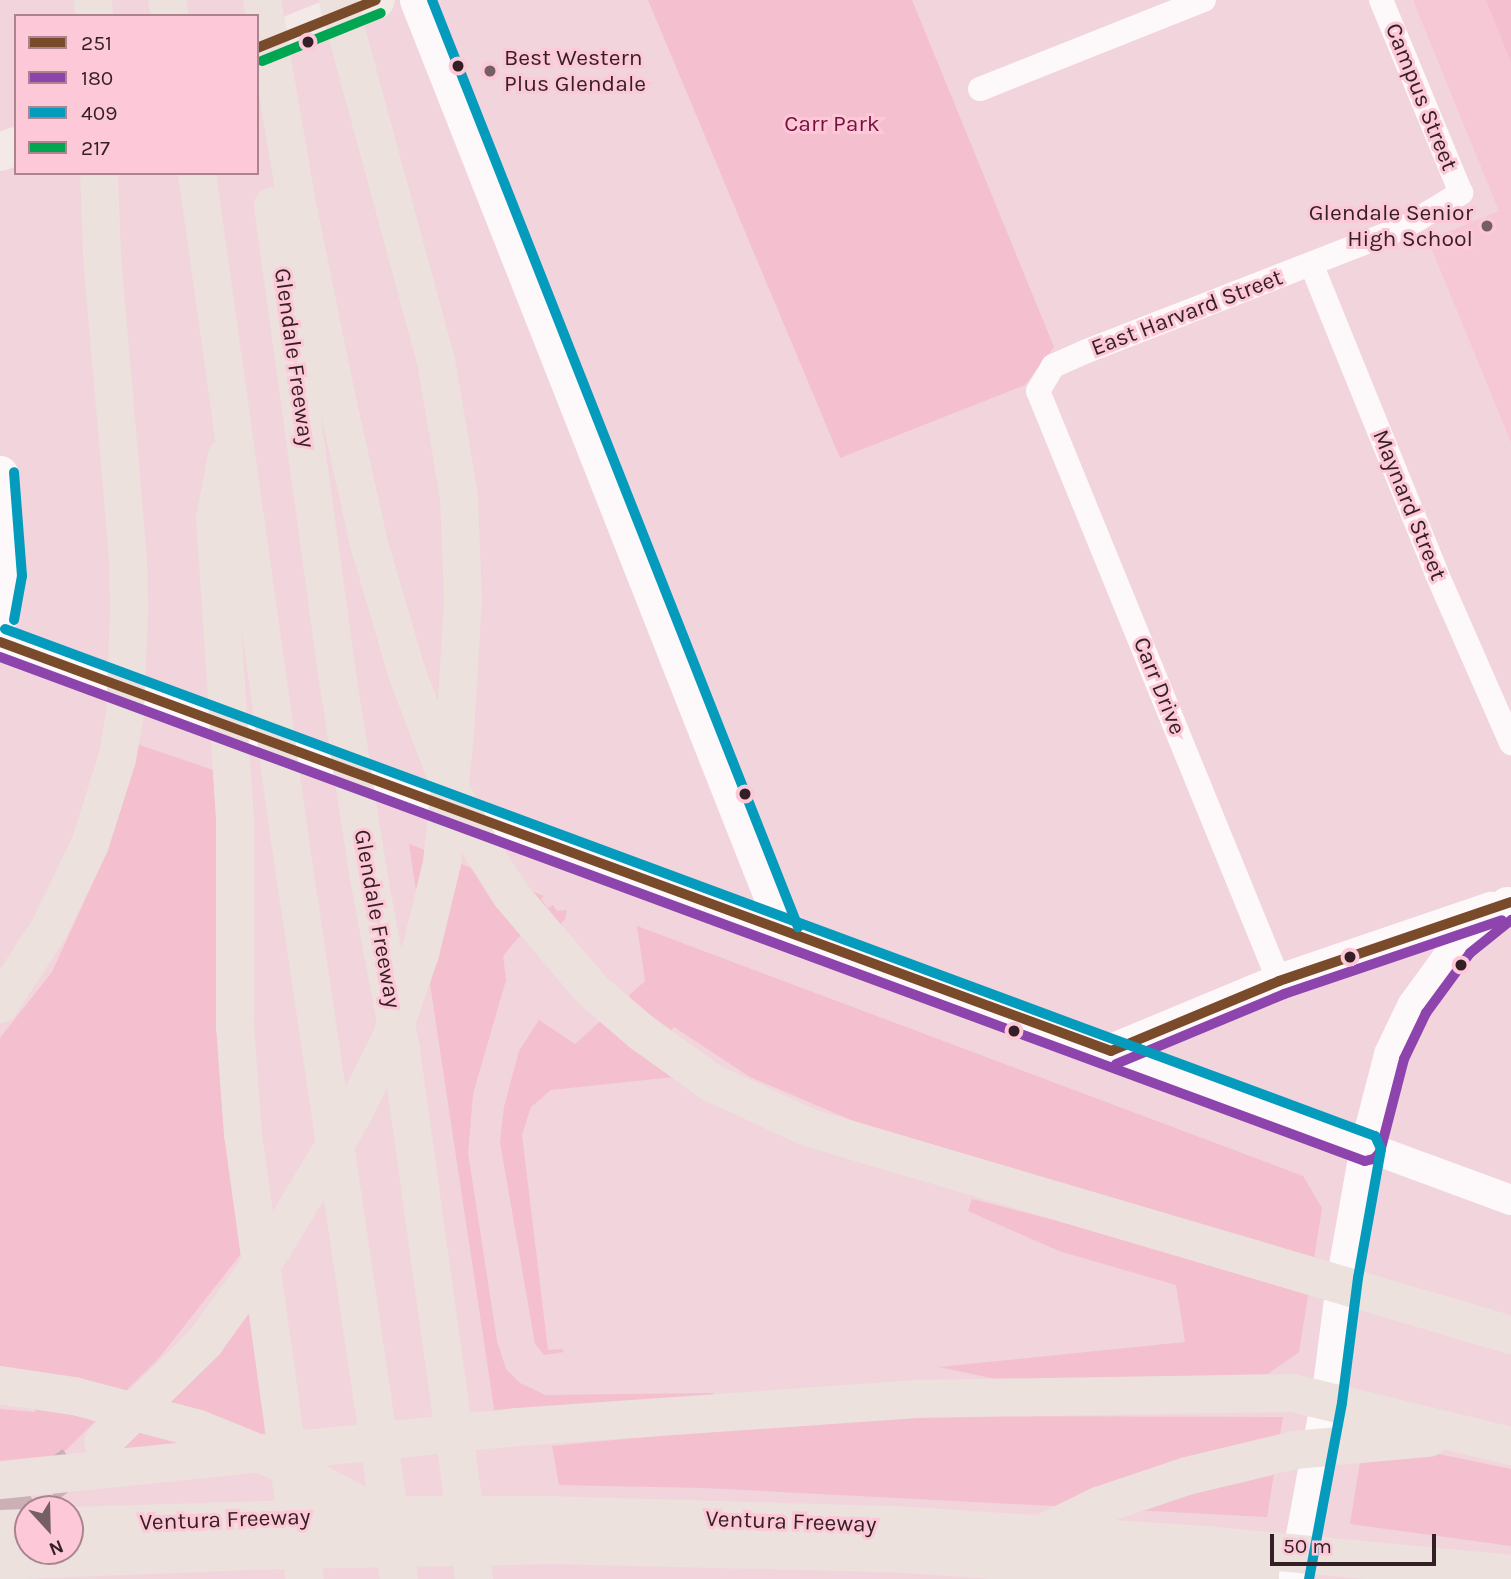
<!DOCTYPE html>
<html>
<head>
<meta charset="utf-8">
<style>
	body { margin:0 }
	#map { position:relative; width:1511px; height:1579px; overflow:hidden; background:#f1d4dc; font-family:Karla,sans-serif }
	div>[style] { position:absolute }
	.built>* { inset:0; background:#f6c7d5 }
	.green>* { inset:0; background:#f4bfce }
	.motorway-tunnel>* { height:38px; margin-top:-19px; transform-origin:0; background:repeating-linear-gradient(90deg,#cbb0b7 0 38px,transparent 0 57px) }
	.minor>* { height:24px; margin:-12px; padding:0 12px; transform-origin:12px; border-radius:12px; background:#fdf9fa }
	.tertiary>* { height:30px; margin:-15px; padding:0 15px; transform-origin:15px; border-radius:15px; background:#fdf9fa }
	.secondary>* { height:35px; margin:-17.5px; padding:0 17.5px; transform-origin:17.5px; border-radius:17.5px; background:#fdf9fa }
	.primary>* { height:38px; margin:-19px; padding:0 19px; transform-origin:19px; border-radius:19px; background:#f3eae8 }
	.motorway>* { height:38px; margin:-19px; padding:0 19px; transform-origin:19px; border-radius:19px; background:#ece1dc }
	.bus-1>* { height:10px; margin:-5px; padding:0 5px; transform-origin:5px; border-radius:5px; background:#7a4b2a }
	.bus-2>* { height:10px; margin:-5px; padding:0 5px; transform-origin:5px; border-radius:5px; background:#8e44ad }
	.bus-3>* { height:10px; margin:-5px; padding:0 5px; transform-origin:5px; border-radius:5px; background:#059bbd }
	.bus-4>* { height:10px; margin:-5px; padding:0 5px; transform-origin:5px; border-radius:5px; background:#00a651 }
	.dots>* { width:19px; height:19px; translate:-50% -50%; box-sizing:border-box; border:4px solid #fdc8d7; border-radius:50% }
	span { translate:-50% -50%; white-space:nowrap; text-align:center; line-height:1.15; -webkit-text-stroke:6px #fdc8d7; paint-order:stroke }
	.poi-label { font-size:23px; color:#331f25 }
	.left { translate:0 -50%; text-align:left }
	.right { translate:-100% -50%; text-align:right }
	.street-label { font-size:23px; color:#331f25 }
	.park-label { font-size:23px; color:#780f40 }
	.legend { position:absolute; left:14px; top:14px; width:245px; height:161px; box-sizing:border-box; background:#fdc8d7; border:2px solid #ac8490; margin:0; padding:9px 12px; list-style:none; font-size:21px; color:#331f25 }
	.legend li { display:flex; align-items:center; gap:14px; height:35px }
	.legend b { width:35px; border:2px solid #ac8490 }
	.north { position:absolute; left:14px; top:1495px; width:70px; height:70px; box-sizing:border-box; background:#fdc8d7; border:2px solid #ac8490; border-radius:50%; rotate:158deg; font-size:19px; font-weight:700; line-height:28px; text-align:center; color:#331f25 }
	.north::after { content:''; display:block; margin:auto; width:24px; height:32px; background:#765e65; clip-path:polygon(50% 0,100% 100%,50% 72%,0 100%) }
	.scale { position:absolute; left:1270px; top:1534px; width:166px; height:32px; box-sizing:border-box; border:4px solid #331f25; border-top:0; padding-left:9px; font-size:21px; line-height:24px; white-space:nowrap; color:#331f25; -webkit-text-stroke:5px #fdc8d7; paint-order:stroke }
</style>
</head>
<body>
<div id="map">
	<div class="built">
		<div style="clip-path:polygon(1413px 0,1511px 0,1511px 442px,1428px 240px,1499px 211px)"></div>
	</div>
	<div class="green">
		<div style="clip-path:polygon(648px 0,912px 0,1054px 347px,1025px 385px,840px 458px)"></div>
		<div style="clip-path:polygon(1486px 0,1511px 0,1511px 62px)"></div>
		<div style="clip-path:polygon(131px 742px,213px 770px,248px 1245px,159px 1358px,59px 1457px,0 1463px,0 1409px,35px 1412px,42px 1376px,0 1371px,0 1038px,52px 972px,102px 863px)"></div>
		<div style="clip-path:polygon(409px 844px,544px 896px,541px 899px,548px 908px,553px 905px,557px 911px,567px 910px,565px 919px,560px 925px,549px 925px,519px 937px,503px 956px,506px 980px,473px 1094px,468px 1153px,497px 1341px,506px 1369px,520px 1383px,545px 1395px,713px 1393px,714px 1397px,495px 1415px)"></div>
		<div style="clip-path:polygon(637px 926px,1303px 1176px,1322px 1208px,1299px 1352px,1268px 1374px,1015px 1383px,939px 1367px,1185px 1342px,1176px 1285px,1059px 1251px,968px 1211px,972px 1199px,1211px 1260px,1218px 1231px,851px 1120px,750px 1077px,674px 1027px,649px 1054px,674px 1077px,551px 1090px,531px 1107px,522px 1135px,548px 1350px,562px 1349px,564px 1352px,544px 1355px,535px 1344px,500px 1142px,504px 1107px,519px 1051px,539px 1020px,575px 1044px,645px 981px)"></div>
		<div style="clip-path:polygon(256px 1295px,275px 1438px,104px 1455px)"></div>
		<div style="clip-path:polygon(865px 1416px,1283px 1417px,1267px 1517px,704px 1488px,559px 1485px,552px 1446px)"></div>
		<div style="clip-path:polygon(1409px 1448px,1511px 1469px,1511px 1546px,1350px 1524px,1361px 1456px)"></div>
	</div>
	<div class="motorway-tunnel">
		<div style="left:0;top:1519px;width:92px;rotate:-36.6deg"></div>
	</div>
	<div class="minor">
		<div style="left:980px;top:89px;width:241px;rotate:-21.7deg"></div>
		<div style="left:1312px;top:266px;width:330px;rotate:67.9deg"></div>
		<div style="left:1436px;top:572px;width:187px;rotate:66.3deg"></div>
		<div style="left:1279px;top:981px;width:637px;rotate:-112.22deg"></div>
		<div style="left:1038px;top:391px;width:29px;rotate:-59deg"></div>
		<div style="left:1053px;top:366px;width:37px;rotate:-24deg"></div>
		<div style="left:1087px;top:351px;width:341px;rotate:-21.3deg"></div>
		<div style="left:1405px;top:227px;width:66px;rotate:-31.3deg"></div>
		<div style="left:1461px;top:193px;width:209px;rotate:-112.5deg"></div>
	</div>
	<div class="tertiary">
		<div style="left:1367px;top:1147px;width:153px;rotate:20.2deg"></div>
	</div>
	<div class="secondary">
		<div style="left:417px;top:0;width:1002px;rotate:68.45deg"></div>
		<div style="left:0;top:473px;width:103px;rotate:85.6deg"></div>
		<div style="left:8px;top:576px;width:42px;rotate:101deg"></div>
		<div style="left:0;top:642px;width:1457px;rotate:20.28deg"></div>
		<div style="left:1111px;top:1051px;width:182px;rotate:-22.6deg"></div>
		<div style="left:1279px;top:981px;width:224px;rotate:-18.8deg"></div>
		<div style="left:1295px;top:1579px;width:182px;rotate:-79.6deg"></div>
		<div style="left:1328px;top:1400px;width:125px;rotate:-82.6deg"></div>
		<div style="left:1344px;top:1276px;width:131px;rotate:-79.9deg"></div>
		<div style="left:1367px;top:1147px;width:96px;rotate:-75.5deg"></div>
		<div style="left:1391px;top:1054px;width:53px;rotate:-64.4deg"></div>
		<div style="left:1414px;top:1006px;width:78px;rotate:-53.9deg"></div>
		<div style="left:1460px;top:943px;width:61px;rotate:-39.7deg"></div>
	</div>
	<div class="primary">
		<div style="left:257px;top:48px;width:128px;rotate:-22deg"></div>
		<div style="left:0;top:152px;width:17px;rotate:-21deg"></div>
	</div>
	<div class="motorway">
		<div style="left:93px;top:0;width:16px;rotate:86deg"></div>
		<div style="left:167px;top:0;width:16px;rotate:79deg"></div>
		<div style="left:262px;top:0;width:197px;rotate:80.3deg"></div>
		<div style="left:295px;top:194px;width:196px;rotate:78.5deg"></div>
		<div style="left:334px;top:386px;width:162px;rotate:77.5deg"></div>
		<div style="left:369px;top:544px;width:134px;rotate:73.6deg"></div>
		<div style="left:407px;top:673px;width:129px;rotate:69.2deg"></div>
		<div style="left:453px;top:794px;width:61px;rotate:62.6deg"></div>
		<div style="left:481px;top:848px;width:56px;rotate:57.4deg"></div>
		<div style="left:511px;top:895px;width:125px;rotate:49.5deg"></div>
		<div style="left:592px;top:990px;width:65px;rotate:40.6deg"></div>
		<div style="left:641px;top:1032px;width:87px;rotate:35.7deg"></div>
		<div style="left:712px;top:1083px;width:108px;rotate:24.7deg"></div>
		<div style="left:810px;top:1128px;width:731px;rotate:16.45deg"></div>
		<div style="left:197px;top:173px;width:673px;rotate:82.06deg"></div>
		<div style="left:290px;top:840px;width:747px;rotate:81.61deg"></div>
		<div style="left:273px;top:206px;width:472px;rotate:82.2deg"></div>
		<div style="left:337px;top:674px;width:201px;rotate:81.1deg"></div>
		<div style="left:368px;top:873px;width:180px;rotate:79.4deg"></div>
		<div style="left:401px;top:1050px;width:534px;rotate:82.14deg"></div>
		<div style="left:227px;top:456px;width:63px;rotate:101deg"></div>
		<div style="left:215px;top:518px;width:302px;rotate:86.2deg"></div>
		<div style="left:235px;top:819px;width:207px;rotate:90deg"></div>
		<div style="left:235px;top:1026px;width:108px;rotate:85.8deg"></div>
		<div style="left:243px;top:1134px;width:449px;rotate:82.1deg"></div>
		<div style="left:0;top:1004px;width:90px;rotate:-56.8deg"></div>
		<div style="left:49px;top:929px;width:94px;rotate:-64.2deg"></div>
		<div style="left:90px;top:844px;width:89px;rotate:-72.4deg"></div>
		<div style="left:117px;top:759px;width:46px;rotate:-79.9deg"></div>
		<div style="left:125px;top:714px;width:102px;rotate:-87.8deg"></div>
		<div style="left:129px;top:612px;width:53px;rotate:-91.1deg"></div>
		<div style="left:128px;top:559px;width:306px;rotate:-94.9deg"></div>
		<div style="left:102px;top:254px;width:81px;rotate:-92.1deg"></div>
		<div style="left:0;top:1385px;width:75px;rotate:8.5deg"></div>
		<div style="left:74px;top:1396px;width:129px;rotate:14.8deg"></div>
		<div style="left:199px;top:1429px;width:82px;rotate:22.2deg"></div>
		<div style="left:275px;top:1460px;width:117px;rotate:28.1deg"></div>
		<div style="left:103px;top:1442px;width:143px;rotate:-44.4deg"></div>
		<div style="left:205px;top:1342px;width:118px;rotate:-54.3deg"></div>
		<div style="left:274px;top:1246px;width:149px;rotate:-59deg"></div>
		<div style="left:351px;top:1118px;width:89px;rotate:-63.4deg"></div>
		<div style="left:391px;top:1038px;width:89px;rotate:-71deg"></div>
		<div style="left:420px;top:954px;width:94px;rotate:-76.4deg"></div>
		<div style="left:442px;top:863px;width:130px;rotate:-84.2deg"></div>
		<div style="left:455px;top:734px;width:136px;rotate:-86.6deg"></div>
		<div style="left:463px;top:598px;width:101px;rotate:-92.3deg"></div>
		<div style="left:459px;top:497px;width:138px;rotate:-99.6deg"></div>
		<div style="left:436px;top:361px;width:374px;rotate:-105.2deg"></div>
		<div style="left:0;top:1480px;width:520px;rotate:-5.85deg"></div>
		<div style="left:517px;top:1427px;width:397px;rotate:-4deg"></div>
		<div style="left:913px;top:1399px;width:380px;rotate:-0.9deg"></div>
		<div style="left:1293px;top:1393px;width:224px;rotate:13.7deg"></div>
		<div style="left:70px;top:1526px;width:350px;rotate:-1.8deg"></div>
		<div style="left:420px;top:1515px;width:129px"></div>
		<div style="left:549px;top:1515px;width:347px;rotate:1.7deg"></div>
		<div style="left:896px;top:1525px;width:310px;rotate:3.7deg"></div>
		<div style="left:1205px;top:1545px;width:307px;rotate:5.4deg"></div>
		<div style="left:0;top:1529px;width:28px;rotate:-2deg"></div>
		<div style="left:1045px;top:1532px;width:59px;rotate:-26.1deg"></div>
		<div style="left:1098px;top:1506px;width:94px;rotate:-18.6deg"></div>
		<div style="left:1187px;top:1476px;width:111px;rotate:-13.5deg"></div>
		<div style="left:1295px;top:1450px;width:134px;rotate:-5.2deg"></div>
		<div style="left:0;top:1561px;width:244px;rotate:-2.3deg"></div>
		<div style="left:244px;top:1551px;width:310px;rotate:-1.1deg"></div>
		<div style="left:554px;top:1545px;width:337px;rotate:1.4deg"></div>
		<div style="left:891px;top:1553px;width:370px;rotate:4deg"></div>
	</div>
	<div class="bus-1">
		<div style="left:257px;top:48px;width:128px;rotate:-22deg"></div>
		<div style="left:0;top:642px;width:1184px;rotate:20.21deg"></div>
		<div style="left:1111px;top:1051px;width:182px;rotate:-22.6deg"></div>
		<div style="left:1279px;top:981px;width:245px;rotate:-18.8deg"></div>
	</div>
	<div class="bus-2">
		<div style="left:0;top:657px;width:1455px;rotate:20.27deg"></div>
		<div style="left:1365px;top:1161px;width:9px;rotate:-13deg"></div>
		<div style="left:1374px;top:1159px;width:9px;rotate:-49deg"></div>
		<div style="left:1380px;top:1152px;width:96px;rotate:-75.5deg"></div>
		<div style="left:1404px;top:1059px;width:51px;rotate:-64.4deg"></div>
		<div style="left:1426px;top:1013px;width:74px;rotate:-53.7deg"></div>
		<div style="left:1470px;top:953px;width:53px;rotate:-38.8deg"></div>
		<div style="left:1116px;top:1064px;width:182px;rotate:-22.6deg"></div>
		<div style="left:1284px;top:994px;width:230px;rotate:-18.7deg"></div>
	</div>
	<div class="bus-3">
		<div style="left:432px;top:0;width:997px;rotate:68.45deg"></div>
		<div style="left:14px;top:620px;width:45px;rotate:-79.7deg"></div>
		<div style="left:22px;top:576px;width:104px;rotate:-94.4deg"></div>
		<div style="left:5px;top:629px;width:1461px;rotate:20.31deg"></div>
		<div style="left:1375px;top:1136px;width:14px;rotate:65deg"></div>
		<div style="left:1381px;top:1149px;width:131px;rotate:100.1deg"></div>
		<div style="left:1358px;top:1278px;width:126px;rotate:97.3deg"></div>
		<div style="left:1342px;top:1403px;width:179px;rotate:100.6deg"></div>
	</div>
	<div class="bus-4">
		<div style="left:262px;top:61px;width:128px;rotate:-22deg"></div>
	</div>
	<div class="dots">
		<div style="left:308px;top:42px;background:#331f25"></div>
		<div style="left:458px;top:66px;background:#331f25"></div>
		<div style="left:490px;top:71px;background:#765e65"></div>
		<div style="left:1487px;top:226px;background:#765e65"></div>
		<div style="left:745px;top:794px;background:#331f25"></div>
		<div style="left:1350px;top:957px;background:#331f25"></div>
		<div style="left:1461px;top:965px;background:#331f25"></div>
		<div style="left:1014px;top:1031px;background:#331f25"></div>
	</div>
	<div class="poi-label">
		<span class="left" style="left:504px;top:71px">Best Western<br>Plus Glendale</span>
		<span class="right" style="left:1473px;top:226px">Glendale Senior<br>High School</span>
	</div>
	<div class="street-label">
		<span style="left:1421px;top:97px;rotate:68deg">Campus Street</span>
		<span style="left:1187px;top:313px;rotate:-21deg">East Harvard Street</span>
		<span style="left:294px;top:358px;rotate:82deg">Glendale Freeway</span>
		<span style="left:1409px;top:505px;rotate:68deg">Maynard Street</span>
		<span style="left:1159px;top:686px;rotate:68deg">Carr Drive</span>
		<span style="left:377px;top:919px;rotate:80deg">Glendale Freeway</span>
		<span style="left:225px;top:1520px;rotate:-2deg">Ventura Freeway</span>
		<span style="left:791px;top:1522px;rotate:2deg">Ventura Freeway</span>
	</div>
	<div class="park-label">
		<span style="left:832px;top:124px">Carr Park</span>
	</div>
	<ul class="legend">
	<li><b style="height:9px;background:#7a4b2a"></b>251</li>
	<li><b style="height:9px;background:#8e44ad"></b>180</li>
	<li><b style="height:9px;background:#059bbd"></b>409</li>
	<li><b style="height:9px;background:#00a651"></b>217</li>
	</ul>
	<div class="north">N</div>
	<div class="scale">50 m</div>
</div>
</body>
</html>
